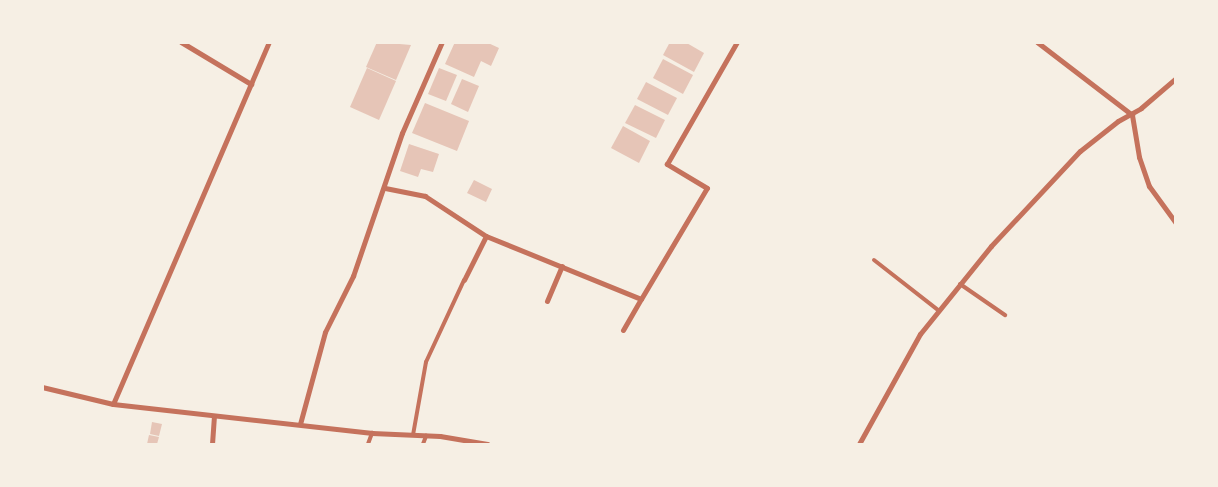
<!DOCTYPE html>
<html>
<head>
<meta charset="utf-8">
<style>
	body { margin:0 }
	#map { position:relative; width:1218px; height:487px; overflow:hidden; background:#f6efe4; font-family:Figtree,sans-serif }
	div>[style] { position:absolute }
	.building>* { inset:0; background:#e6c5b7 }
	.service>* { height:4px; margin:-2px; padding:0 2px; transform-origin:2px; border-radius:2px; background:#c5725c }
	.minor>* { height:5px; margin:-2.5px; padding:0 2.5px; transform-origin:2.5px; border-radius:2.5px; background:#c5725c }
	span { translate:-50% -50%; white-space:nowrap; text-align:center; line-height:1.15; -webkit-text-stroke:5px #f6efe4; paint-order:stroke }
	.frame { position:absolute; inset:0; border:44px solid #f6efe4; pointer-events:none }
</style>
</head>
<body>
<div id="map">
	<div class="building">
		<div style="clip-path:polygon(377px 42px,411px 45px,396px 80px,366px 67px)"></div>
		<div style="clip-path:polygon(455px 42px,486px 42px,499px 48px,491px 66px,481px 61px,474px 77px,445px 64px)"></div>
		<div style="clip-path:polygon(670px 42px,685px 42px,704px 53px,694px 72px,663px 55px)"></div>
		<div style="clip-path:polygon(663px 59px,693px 75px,683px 94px,653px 78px)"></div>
		<div style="clip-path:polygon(367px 68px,396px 81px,379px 120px,350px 107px)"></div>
		<div style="clip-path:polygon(439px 68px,457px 75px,446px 101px,428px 94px)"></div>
		<div style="clip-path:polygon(462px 79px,479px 86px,468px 112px,451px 104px)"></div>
		<div style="clip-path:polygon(646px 82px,677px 98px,668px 115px,637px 99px)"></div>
		<div style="clip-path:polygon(425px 103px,469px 121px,457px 151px,412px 133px)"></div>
		<div style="clip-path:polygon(635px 105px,665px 120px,656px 138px,625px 123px)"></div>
		<div style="clip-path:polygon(623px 126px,650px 141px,639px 163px,611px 148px)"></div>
		<div style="clip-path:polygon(409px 144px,439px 154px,433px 172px,421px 169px,418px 177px,400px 171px)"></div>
		<div style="clip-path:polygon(474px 180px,492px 189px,486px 202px,467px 193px)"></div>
		<div style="clip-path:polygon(152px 422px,162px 424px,159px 436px,150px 434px)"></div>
		<div style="clip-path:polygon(149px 435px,159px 437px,157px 444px,147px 444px)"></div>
	</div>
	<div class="service">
		<div style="left:874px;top:260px;width:81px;rotate:38deg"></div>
		<div style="left:960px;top:284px;width:55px;rotate:34.6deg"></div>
		<div style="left:413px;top:435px;width:74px;rotate:-79.9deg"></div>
		<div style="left:426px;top:362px;width:90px;rotate:-65.1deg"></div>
		<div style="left:368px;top:444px;width:12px;rotate:-70deg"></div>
		<div style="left:423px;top:444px;width:9px;rotate:-69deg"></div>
	</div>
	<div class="minor">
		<div style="left:181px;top:42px;width:82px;rotate:31deg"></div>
		<div style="left:1037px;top:42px;width:120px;rotate:37.5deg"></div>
		<div style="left:1132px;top:115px;width:43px;rotate:80.5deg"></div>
		<div style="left:1139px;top:157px;width:31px;rotate:71deg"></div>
		<div style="left:1149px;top:186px;width:46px;rotate:53.9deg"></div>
		<div style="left:385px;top:188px;width:41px;rotate:11.3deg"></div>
		<div style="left:425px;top:196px;width:73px;rotate:33.3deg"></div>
		<div style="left:486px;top:236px;width:167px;rotate:22.1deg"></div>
		<div style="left:641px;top:299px;width:129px;rotate:-59.3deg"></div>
		<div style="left:707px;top:188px;width:47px;rotate:-149deg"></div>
		<div style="left:667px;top:164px;width:141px;rotate:-60.2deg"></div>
		<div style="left:464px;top:280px;width:49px;rotate:-63.4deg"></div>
		<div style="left:547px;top:301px;width:38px;rotate:-67deg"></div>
		<div style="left:623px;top:330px;width:36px;rotate:-60deg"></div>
		<div style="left:42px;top:387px;width:73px;rotate:13.5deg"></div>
		<div style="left:113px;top:404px;width:261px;rotate:6.4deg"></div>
		<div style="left:372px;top:433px;width:68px;rotate:2.5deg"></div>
		<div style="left:440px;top:436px;width:48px;rotate:9.7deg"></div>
		<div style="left:113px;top:404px;width:394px;rotate:-66.7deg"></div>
		<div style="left:300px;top:424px;width:95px;rotate:-74.8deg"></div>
		<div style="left:325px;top:332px;width:63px;rotate:-63.4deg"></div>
		<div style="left:353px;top:276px;width:151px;rotate:-71.1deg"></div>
		<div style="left:402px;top:133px;width:99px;rotate:-66.3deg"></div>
		<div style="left:212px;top:444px;width:28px;rotate:-86deg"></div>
		<div style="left:859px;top:444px;width:126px;rotate:-61deg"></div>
		<div style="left:920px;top:334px;width:113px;rotate:-51.1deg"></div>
		<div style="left:991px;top:246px;width:130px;rotate:-46.9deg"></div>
		<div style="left:1080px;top:151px;width:48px;rotate:-38.3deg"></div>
		<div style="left:1118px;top:121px;width:26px;rotate:-29deg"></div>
		<div style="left:1141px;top:108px;width:46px;rotate:-40.6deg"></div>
	</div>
	<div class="frame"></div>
</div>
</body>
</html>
